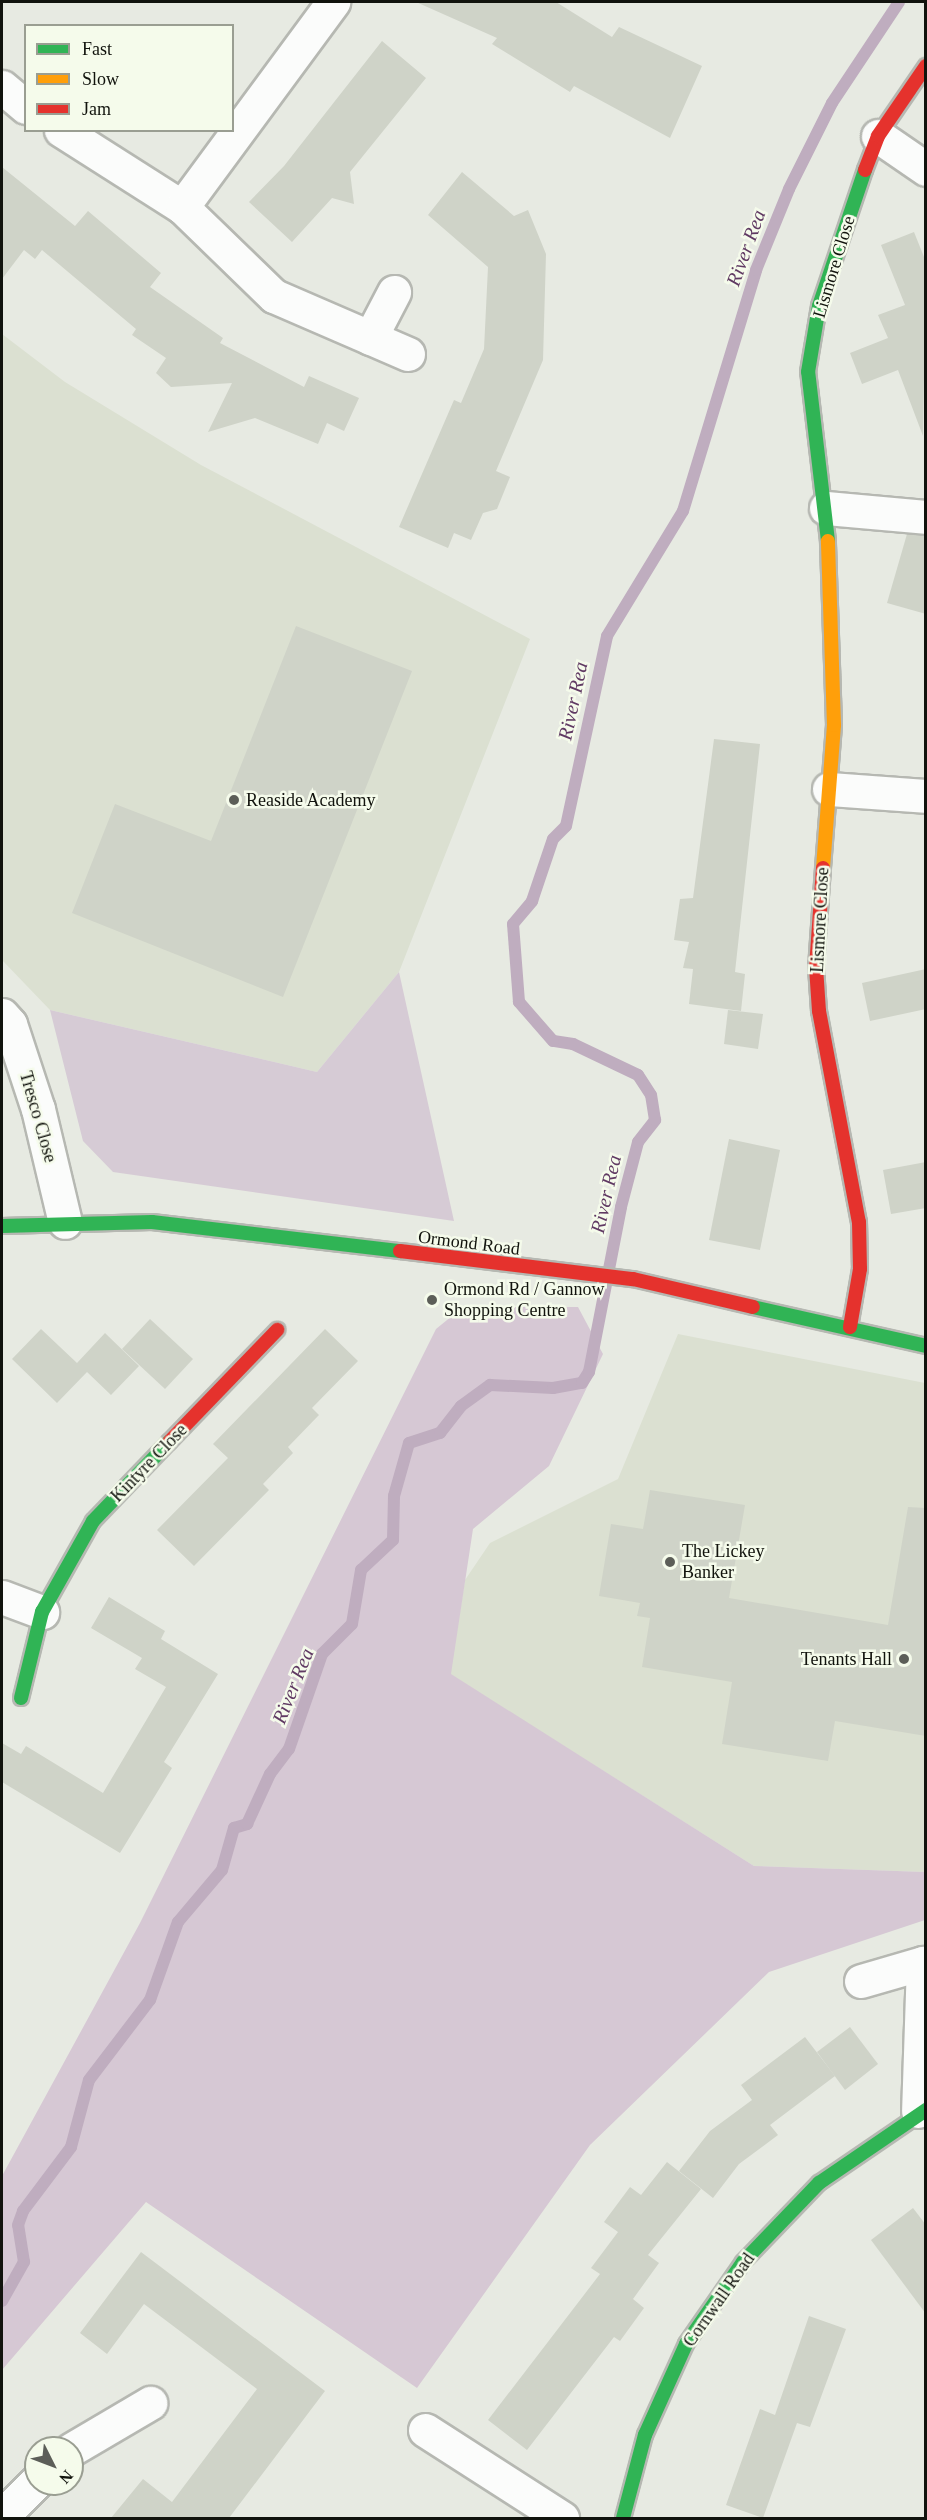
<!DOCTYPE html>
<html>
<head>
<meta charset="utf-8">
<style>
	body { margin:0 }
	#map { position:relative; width:927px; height:2520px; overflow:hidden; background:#e7eae2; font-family:Georgia,serif }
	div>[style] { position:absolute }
	.built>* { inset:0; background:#dbe0d1 }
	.green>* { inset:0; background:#d6cbd5 }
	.forest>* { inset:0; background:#d6c8d4 }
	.stream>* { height:12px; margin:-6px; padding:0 6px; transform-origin:6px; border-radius:6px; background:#bfadbf }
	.building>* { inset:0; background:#cfd3c8 }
	.roads { filter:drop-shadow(2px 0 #b6b8b2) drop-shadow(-2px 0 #b6b8b2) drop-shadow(0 2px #b6b8b2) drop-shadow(0 -2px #b6b8b2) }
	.street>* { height:33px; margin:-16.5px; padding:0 16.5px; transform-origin:16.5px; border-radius:16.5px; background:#fbfcfb }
	.fast>* { height:14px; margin:-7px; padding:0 7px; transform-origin:7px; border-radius:7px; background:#30b455 }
	.slow>* { height:14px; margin:-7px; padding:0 7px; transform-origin:7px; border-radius:7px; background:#ff9f0a }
	.jam>* { height:14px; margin:-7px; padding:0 7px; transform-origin:7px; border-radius:7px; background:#e5322d }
	.dots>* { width:16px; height:16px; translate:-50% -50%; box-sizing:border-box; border:3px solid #f5fbeb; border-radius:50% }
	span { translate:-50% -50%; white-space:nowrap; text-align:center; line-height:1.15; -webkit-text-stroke:5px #f5fbeb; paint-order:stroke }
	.street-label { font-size:18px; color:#11130d }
	.poi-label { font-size:18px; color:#11130d }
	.left { translate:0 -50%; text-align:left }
	.right { translate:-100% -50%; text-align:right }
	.water-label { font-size:20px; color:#603a63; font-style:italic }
	.frame { position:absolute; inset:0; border:3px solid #11130d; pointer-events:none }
	.legend { position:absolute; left:24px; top:24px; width:210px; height:108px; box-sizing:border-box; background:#f5fbeb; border:2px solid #9a9e92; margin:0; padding:8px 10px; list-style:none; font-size:18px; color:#11130d }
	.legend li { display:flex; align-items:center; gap:12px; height:30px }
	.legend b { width:30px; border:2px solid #9a9e92 }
	.north { position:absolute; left:24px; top:2436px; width:60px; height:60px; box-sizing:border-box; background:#f5fbeb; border:2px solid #9a9e92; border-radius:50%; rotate:132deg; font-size:16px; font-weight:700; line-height:24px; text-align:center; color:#11130d }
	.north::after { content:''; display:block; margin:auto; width:21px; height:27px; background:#5c5e58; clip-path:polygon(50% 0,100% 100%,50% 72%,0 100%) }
</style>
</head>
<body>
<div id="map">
	<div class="built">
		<div style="clip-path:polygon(2px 334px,65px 382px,201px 465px,530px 639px,399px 972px,317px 1072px,50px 1010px,2px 960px)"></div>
		<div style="clip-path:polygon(678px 1334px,925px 1383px,925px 1872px,754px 1866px,450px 1674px,465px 1580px,490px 1543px,618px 1479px)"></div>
	</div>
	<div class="green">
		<div style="clip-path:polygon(399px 972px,454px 1221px,113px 1172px,83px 1141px,50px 1010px,317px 1072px)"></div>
	</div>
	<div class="forest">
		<div style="clip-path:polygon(463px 1307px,578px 1307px,603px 1354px,549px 1466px,473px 1529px,451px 1674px,754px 1866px,925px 1872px,925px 1920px,769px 1972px,590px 2145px,417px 2388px,146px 2202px,2px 2370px,2px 2176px,140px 1923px,436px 1329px)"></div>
	</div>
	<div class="stream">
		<div style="left:2px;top:2301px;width:45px;rotate:-60.6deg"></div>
		<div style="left:24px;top:2262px;width:37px;rotate:-99deg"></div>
		<div style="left:18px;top:2225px;width:15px;rotate:-70deg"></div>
		<div style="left:23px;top:2211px;width:80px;rotate:-53.1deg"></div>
		<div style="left:71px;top:2147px;width:69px;rotate:-75deg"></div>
		<div style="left:89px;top:2080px;width:101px;rotate:-52.7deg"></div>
		<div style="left:150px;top:2000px;width:83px;rotate:-70.3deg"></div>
		<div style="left:178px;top:1922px;width:68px;rotate:-49.8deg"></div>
		<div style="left:222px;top:1870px;width:44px;rotate:-74.1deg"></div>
		<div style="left:234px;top:1828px;width:14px;rotate:-17deg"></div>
		<div style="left:247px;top:1824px;width:55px;rotate:-65.3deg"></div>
		<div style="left:270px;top:1774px;width:31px;rotate:-53deg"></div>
		<div style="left:289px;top:1749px;width:101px;rotate:-70.8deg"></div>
		<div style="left:322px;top:1654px;width:42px;rotate:-45deg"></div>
		<div style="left:352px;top:1624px;width:55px;rotate:-80.5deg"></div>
		<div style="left:361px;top:1570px;width:44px;rotate:-43.2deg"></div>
		<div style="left:393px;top:1540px;width:44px;rotate:-88.7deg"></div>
		<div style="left:394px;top:1496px;width:55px;rotate:-74.2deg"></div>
		<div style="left:409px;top:1443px;width:33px;rotate:-18deg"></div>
		<div style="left:440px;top:1433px;width:34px;rotate:-52deg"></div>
		<div style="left:461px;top:1406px;width:36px;rotate:-36deg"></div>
		<div style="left:490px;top:1385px;width:63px;rotate:2.7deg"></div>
		<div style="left:553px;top:1388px;width:29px;rotate:-10deg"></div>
		<div style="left:582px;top:1383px;width:13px;rotate:-58deg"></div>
		<div style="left:589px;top:1372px;width:168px;rotate:-79deg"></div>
		<div style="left:621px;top:1207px;width:67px;rotate:-75.3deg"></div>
		<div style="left:638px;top:1142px;width:28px;rotate:-52deg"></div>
		<div style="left:655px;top:1120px;width:25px;rotate:-99deg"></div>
		<div style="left:651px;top:1095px;width:24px;rotate:-123deg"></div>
		<div style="left:638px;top:1075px;width:72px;rotate:-154.5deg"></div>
		<div style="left:573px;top:1044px;width:20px;rotate:-171deg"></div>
		<div style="left:553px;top:1041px;width:52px;rotate:-131.1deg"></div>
		<div style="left:519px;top:1002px;width:78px;rotate:-94.4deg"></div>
		<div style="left:513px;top:924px;width:30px;rotate:-50deg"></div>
		<div style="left:532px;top:901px;width:65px;rotate:-71.3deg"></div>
		<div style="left:553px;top:839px;width:18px;rotate:-45deg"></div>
		<div style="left:566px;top:826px;width:194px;rotate:-77.8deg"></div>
		<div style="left:607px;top:636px;width:146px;rotate:-58.7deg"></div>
		<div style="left:683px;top:511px;width:252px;rotate:-73.1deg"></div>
		<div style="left:756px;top:270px;width:87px;rotate:-67.8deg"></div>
		<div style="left:789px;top:189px;width:96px;rotate:-63.4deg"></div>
		<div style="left:832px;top:103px;width:121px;rotate:-56.4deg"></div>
	</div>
	<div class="building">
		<div style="clip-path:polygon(416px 2px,556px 2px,612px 37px,619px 27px,702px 66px,670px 138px,574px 86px,570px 92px,492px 44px,497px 38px)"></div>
		<div style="clip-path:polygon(382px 41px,426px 78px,350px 172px,354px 204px,332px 198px,292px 242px,249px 202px,284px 166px)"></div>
		<div style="clip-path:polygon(2px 167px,75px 226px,88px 211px,161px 273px,150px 287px,223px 338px,220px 343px,304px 387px,309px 376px,359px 398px,344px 431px,327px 423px,318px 444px,255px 418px,208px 432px,232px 383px,171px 387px,156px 373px,166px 358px,132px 335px,136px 329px,42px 250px,35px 259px,24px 250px,2px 279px)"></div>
		<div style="clip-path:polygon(462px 172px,514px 216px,528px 210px,546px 254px,543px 360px,496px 471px,510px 477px,497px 509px,483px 513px,471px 540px,454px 533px,448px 548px,399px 527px,454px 400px,461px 403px,484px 349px,488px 267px,428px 215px)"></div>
		<div style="clip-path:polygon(914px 232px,926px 262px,923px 436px,898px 370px,862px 384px,850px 353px,888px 338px,878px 315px,905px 305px,881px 245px)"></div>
		<div style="clip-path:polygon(907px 534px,926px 536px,926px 614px,887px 603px)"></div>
		<div style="clip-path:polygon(296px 626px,412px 671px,283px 997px,72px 913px,115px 804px,211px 841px)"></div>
		<div style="clip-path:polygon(714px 739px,760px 744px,735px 972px,745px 974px,741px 1011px,689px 1004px,693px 969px,683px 968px,689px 942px,674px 940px,680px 899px,693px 898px)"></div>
		<div style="clip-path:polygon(926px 969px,926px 1009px,870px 1021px,862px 983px)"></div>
		<div style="clip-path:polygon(728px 1010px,763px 1014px,758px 1049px,724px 1044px)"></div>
		<div style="clip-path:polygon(729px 1139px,780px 1150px,760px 1250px,709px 1240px)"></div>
		<div style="clip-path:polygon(926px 1162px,926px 1208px,891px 1214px,883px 1170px)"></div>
		<div style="clip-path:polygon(150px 1319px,193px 1359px,165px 1389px,122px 1349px)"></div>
		<div style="clip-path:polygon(41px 1329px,77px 1363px,105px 1333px,139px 1366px,111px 1395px,87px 1372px,57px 1403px,12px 1359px)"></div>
		<div style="clip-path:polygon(325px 1329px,358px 1361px,312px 1408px,319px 1415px,288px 1447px,293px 1453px,263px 1484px,269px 1490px,194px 1566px,157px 1530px,228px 1458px,213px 1444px)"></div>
		<div style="clip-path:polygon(650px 1490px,745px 1505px,729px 1598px,888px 1625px,908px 1507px,926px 1508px,926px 1736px,835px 1721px,828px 1761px,722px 1744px,732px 1682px,642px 1667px,650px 1618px,637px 1616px,640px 1603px,599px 1596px,611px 1524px,643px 1529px)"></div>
		<div style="clip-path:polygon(109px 1597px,165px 1631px,161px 1639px,218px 1674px,164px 1762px,172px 1768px,120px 1853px,2px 1782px,2px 1743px,21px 1754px,26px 1746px,103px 1793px,166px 1687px,135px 1669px,142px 1658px,91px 1628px)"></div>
		<div style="clip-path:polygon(850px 2027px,878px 2064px,845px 2090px,817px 2052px)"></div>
		<div style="clip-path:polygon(805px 2037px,835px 2076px,770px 2125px,778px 2135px,739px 2164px,713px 2198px,679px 2171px,710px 2131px,752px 2100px,741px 2085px)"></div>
		<div style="clip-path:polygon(667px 2162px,701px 2189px,648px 2255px,659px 2263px,633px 2299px,644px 2308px,620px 2341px,614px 2337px,527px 2450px,488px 2420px,600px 2274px,591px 2268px,618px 2232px,604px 2222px,630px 2187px,641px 2195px)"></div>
		<div style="clip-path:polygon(913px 2208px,926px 2225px,926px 2314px,871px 2240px)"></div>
		<div style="clip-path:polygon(141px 2252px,325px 2391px,229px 2518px,111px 2518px,143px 2479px,172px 2502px,257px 2389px,144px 2304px,107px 2354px,80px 2333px)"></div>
		<div style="clip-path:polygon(809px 2316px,846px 2329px,810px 2427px,797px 2423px,763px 2518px,726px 2505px,760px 2409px,775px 2415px)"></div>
	</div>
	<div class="roads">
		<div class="street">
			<div style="left:2px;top:87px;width:31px;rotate:40deg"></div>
			<div style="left:61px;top:130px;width:143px;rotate:32.5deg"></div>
			<div style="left:182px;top:207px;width:128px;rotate:44.1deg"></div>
			<div style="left:274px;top:296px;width:146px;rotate:23.4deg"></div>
			<div style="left:878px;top:136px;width:58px;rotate:34.5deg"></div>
			<div style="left:182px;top:207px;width:255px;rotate:-53.6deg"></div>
			<div style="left:370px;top:338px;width:52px;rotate:-62.4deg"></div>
			<div style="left:826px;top:508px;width:100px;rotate:5.1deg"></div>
			<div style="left:829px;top:789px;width:97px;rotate:4.1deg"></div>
			<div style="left:2px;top:1015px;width:12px;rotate:48deg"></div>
			<div style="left:10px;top:1024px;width:89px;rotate:71.8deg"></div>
			<div style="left:38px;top:1109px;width:116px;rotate:76.6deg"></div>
			<div style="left:2px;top:1597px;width:43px;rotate:20.6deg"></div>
			<div style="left:861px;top:1981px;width:65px;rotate:-16.2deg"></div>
			<div style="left:923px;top:1963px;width:148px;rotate:91.9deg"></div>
			<div style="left:425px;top:2430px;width:163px;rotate:32.7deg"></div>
			<div style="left:72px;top:2449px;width:91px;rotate:-30.5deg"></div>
			<div style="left:2px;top:2516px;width:48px;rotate:-45deg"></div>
		</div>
		<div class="fast">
			<div style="left:828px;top:541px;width:170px;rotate:-96.7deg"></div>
			<div style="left:808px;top:372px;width:67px;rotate:-80.5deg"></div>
			<div style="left:819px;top:306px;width:144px;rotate:-71.3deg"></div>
			<div style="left:2px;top:1226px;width:150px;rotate:-1.5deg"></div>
			<div style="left:152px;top:1222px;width:250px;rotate:6.7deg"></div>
			<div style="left:753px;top:1307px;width:177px;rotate:12.7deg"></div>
			<div style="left:21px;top:1698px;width:89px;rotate:-76.3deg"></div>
			<div style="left:42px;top:1612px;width:104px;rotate:-60.7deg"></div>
			<div style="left:93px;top:1521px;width:110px;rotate:-46.1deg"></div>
			<div style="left:623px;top:2518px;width:86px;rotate:-75.2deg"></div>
			<div style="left:645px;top:2435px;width:100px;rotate:-65.7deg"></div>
			<div style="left:686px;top:2344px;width:100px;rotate:-55.2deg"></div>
			<div style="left:743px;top:2262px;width:110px;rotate:-46.1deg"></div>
			<div style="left:819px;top:2183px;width:130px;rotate:-34.3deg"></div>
		</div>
		<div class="slow">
			<div style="left:823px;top:868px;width:143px;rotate:-85.6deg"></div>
			<div style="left:834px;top:725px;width:184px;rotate:-91.9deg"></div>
		</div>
		<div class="jam">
			<div style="left:865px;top:170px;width:36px;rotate:-69deg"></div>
			<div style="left:878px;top:136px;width:85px;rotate:-55.6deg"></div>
			<div style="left:823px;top:868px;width:99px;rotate:94deg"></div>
			<div style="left:816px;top:967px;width:44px;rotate:86.1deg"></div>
			<div style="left:819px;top:1011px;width:215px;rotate:79.3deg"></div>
			<div style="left:859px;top:1222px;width:47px;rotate:88.8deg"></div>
			<div style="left:860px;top:1269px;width:59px;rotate:99.8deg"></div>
			<div style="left:400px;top:1251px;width:235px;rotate:6.9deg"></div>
			<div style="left:633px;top:1279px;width:123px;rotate:13.1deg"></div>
			<div style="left:169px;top:1442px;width:156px;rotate:-46deg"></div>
		</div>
	</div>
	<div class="dots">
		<div style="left:234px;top:800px;background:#5c5e58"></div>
		<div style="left:432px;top:1300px;background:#5c5e58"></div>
		<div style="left:670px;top:1562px;background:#5c5e58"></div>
		<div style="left:904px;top:1659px;background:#5c5e58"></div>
	</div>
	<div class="street-label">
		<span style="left:834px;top:267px;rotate:-73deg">Lismore Close</span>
		<span style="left:820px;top:920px;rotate:-87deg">Lismore Close</span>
		<span style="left:38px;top:1117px;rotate:74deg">Tresco Close</span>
		<span style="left:469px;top:1243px;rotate:7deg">Ormond Road</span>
		<span style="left:149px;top:1463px;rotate:-46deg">Kintyre Close</span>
		<span style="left:719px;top:2300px;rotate:-55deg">Cornwall Road</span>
	</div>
	<div class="poi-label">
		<span class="left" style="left:246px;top:800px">Reaside Academy</span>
		<span class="left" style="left:444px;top:1300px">Ormond Rd / Gannow<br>Shopping Centre</span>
		<span class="left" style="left:682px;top:1562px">The Lickey<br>Banker</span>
		<span class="right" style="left:892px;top:1659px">Tenants Hall</span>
	</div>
	<div class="water-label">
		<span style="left:746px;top:248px;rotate:-70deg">River Rea</span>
		<span style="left:573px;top:701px;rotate:-78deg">River Rea</span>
		<span style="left:606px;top:1194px;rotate:-77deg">River Rea</span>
		<span style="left:293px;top:1686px;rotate:-68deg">River Rea</span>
	</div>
	<div class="frame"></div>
	<ul class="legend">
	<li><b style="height:8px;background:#30b455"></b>Fast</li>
	<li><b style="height:8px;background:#ff9f0a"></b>Slow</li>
	<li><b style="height:8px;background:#e5322d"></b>Jam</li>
	</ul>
	<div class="north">N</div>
</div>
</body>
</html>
